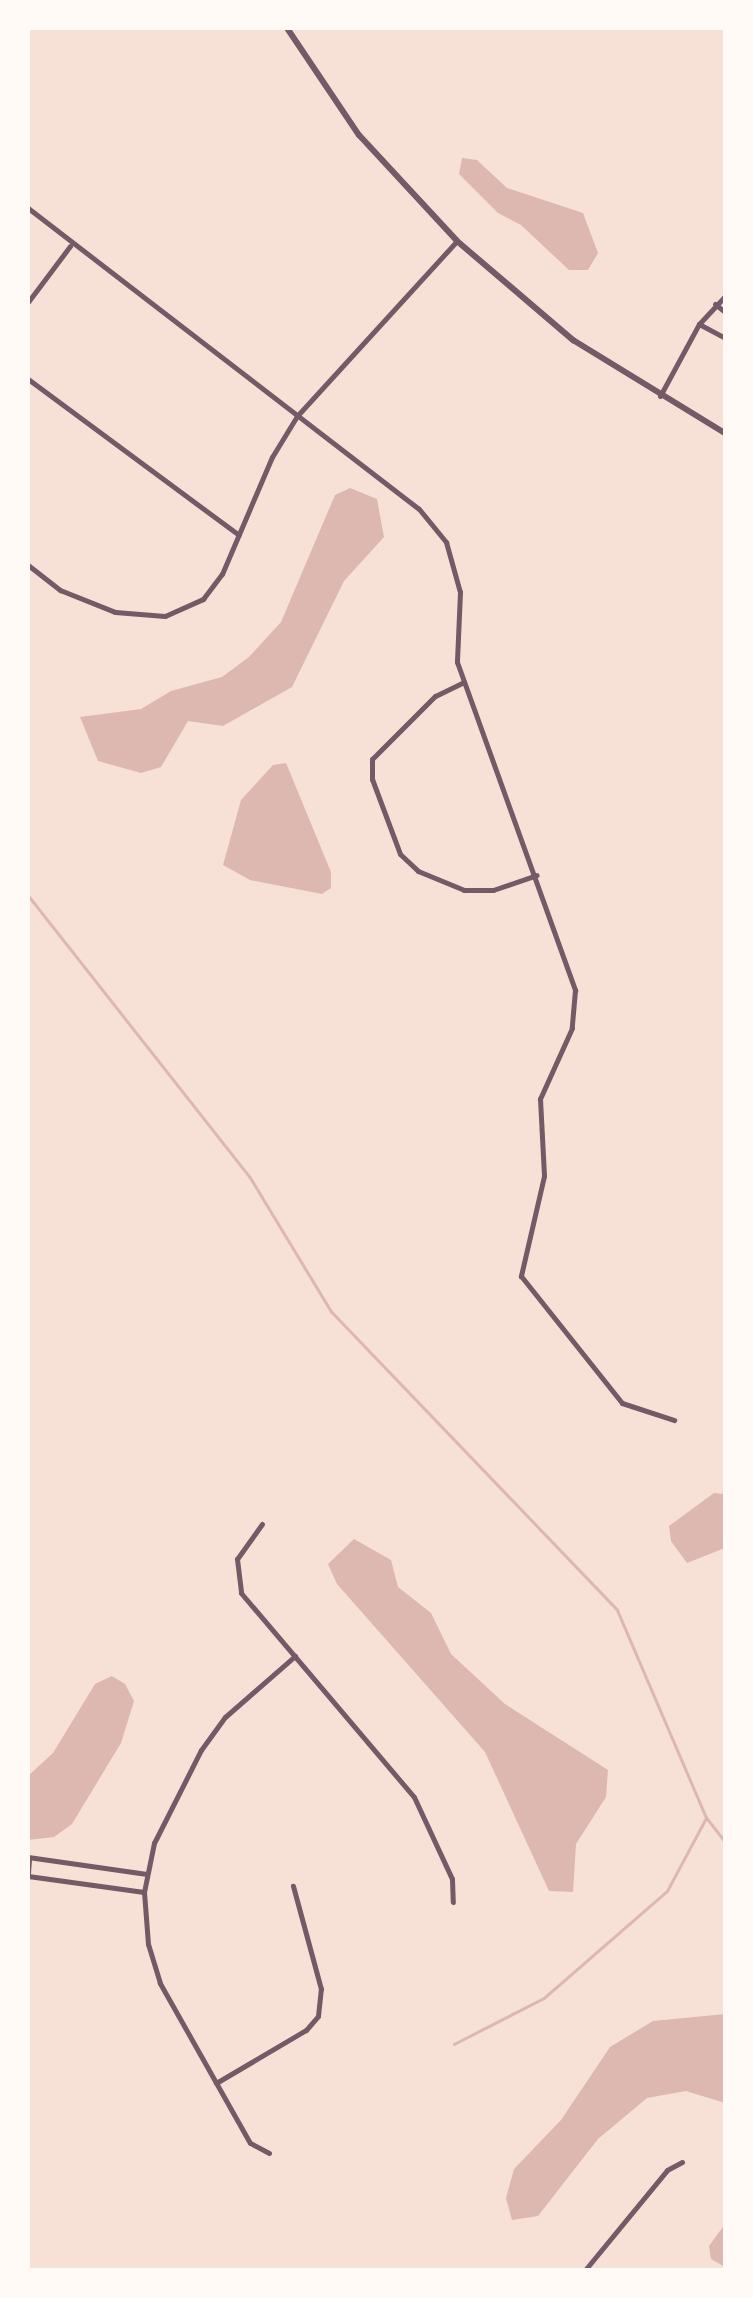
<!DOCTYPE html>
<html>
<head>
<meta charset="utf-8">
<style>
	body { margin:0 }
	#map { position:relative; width:753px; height:2298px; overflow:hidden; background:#f7e1d7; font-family:"PT Serif",serif }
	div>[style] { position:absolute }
	.water>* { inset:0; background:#dcb8b0 }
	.stream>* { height:2.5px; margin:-1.25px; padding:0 1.25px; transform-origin:1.25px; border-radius:1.25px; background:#dcb8b0 }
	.minor>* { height:5px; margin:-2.5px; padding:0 2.5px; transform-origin:2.5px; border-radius:2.5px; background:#755966 }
	.tertiary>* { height:6px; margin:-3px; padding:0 3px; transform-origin:3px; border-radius:3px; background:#755966 }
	span { translate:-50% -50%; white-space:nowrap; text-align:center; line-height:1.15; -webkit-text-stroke:7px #fffaf5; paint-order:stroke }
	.frame { position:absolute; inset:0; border:30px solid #fffaf5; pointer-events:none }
</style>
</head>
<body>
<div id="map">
	<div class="water">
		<div style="clip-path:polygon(462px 158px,477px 160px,507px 188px,583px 213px,598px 253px,588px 270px,569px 270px,521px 225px,498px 213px,459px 174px)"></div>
		<div style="clip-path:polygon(350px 488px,377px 499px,384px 537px,344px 581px,292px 687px,223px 726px,188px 721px,161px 767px,141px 773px,98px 761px,80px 717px,141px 709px,171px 691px,222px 677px,249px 657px,281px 622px,335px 495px)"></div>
		<div style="clip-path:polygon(286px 763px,331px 872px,331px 888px,322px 894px,250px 880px,223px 865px,241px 800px,273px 765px)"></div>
		<div style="clip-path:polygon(714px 1493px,725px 1494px,725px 1548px,687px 1563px,671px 1541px,669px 1526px)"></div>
		<div style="clip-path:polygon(354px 1539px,391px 1560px,398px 1587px,431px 1613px,451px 1654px,505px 1704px,608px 1770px,606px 1797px,576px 1844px,573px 1892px,549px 1891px,485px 1752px,337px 1584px,328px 1564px)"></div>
		<div style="clip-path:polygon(112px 1676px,125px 1684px,134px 1701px,121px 1743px,72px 1824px,54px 1837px,28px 1840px,28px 1776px,53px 1753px,95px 1684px)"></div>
		<div style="clip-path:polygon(725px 2014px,725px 2103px,686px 2091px,647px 2098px,598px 2139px,538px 2216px,512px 2220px,506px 2198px,514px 2169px,561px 2120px,610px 2047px,653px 2021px)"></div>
		<div style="clip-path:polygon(725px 2224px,725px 2267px,711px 2259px,709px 2246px)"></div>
	</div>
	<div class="stream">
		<div style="left:28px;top:895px;width:359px;rotate:51.8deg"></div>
		<div style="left:250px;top:1177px;width:157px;rotate:58.8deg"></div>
		<div style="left:331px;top:1311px;width:413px;rotate:46.2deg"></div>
		<div style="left:617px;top:1609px;width:226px;rotate:66.8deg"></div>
		<div style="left:706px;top:1817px;width:31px;rotate:52deg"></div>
		<div style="left:454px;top:2044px;width:101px;rotate:-27.1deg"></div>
		<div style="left:544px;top:1998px;width:163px;rotate:-41deg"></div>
		<div style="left:667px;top:1891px;width:83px;rotate:-61.9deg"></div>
	</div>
	<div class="minor">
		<div style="left:28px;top:208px;width:493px;rotate:37.6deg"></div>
		<div style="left:419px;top:509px;width:43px;rotate:50.7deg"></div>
		<div style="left:446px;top:542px;width:52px;rotate:74.4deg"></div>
		<div style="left:460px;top:592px;width:70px;rotate:92.5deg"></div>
		<div style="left:457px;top:662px;width:349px;rotate:70.2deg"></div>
		<div style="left:575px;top:990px;width:38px;rotate:95deg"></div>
		<div style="left:572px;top:1028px;width:78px;rotate:114.3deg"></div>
		<div style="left:540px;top:1099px;width:77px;rotate:87deg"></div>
		<div style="left:544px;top:1176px;width:103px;rotate:103deg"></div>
		<div style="left:521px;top:1276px;width:162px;rotate:51.5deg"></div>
		<div style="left:622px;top:1403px;width:55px;rotate:18.1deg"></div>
		<div style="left:28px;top:302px;width:70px;rotate:-53.1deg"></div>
		<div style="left:715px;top:304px;width:13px;rotate:39deg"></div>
		<div style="left:699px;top:324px;width:30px;rotate:28deg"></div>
		<div style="left:28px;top:379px;width:262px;rotate:36.5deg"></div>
		<div style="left:660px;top:396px;width:82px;rotate:-61.6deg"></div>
		<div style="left:699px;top:324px;width:38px;rotate:-47deg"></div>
		<div style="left:28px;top:565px;width:41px;rotate:38deg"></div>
		<div style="left:60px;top:590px;width:59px;rotate:21.8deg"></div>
		<div style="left:115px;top:612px;width:50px;rotate:4.6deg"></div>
		<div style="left:165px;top:616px;width:42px;rotate:-24.1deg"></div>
		<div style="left:203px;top:599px;width:31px;rotate:-53deg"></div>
		<div style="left:222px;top:574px;width:127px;rotate:-66.9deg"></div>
		<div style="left:272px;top:457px;width:48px;rotate:-58.6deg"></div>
		<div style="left:297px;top:416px;width:237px;rotate:-47.6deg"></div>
		<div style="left:464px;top:682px;width:32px;rotate:154deg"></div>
		<div style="left:435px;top:696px;width:89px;rotate:135deg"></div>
		<div style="left:372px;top:759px;width:20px;rotate:90deg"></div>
		<div style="left:372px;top:779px;width:80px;rotate:69.5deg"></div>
		<div style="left:400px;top:854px;width:25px;rotate:43deg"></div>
		<div style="left:418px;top:871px;width:50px;rotate:22.4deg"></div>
		<div style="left:464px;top:890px;width:29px"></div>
		<div style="left:493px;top:890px;width:46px;rotate:-18.8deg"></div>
		<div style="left:262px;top:1524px;width:43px;rotate:125.5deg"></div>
		<div style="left:237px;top:1559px;width:34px;rotate:83deg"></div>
		<div style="left:241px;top:1593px;width:267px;rotate:49.7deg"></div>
		<div style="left:414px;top:1797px;width:90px;rotate:65.1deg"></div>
		<div style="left:452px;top:1879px;width:23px;rotate:88deg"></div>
		<div style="left:28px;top:1857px;width:120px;rotate:8.1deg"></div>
		<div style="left:28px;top:1873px;width:15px;rotate:-86deg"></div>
		<div style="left:28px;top:1876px;width:117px;rotate:7.9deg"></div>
		<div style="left:216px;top:2083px;width:104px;rotate:-30.5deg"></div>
		<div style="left:306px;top:2030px;width:18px;rotate:-49deg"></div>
		<div style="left:318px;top:2016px;width:27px;rotate:-84deg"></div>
		<div style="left:321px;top:1989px;width:107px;rotate:-105.2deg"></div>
		<div style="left:269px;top:2153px;width:21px;rotate:-152deg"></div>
		<div style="left:250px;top:2143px;width:184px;rotate:-119.4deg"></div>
		<div style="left:160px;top:1983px;width:41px;rotate:-107.1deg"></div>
		<div style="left:148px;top:1944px;width:52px;rotate:-94.4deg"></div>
		<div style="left:144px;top:1892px;width:50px;rotate:-78.5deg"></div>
		<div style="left:154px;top:1843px;width:104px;rotate:-63.2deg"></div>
		<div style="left:201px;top:1750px;width:41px;rotate:-54deg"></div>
		<div style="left:225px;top:1717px;width:93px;rotate:-41.1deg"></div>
		<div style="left:585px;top:2270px;width:129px;rotate:-50.6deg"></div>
		<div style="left:667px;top:2170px;width:17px;rotate:-28deg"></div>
	</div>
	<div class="tertiary">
		<div style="left:287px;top:28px;width:129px;rotate:56.1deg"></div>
		<div style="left:359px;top:135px;width:144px;rotate:47.2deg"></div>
		<div style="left:457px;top:241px;width:153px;rotate:40.5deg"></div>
		<div style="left:573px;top:340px;width:178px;rotate:31.5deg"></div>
	</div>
	<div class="frame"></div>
</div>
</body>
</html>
